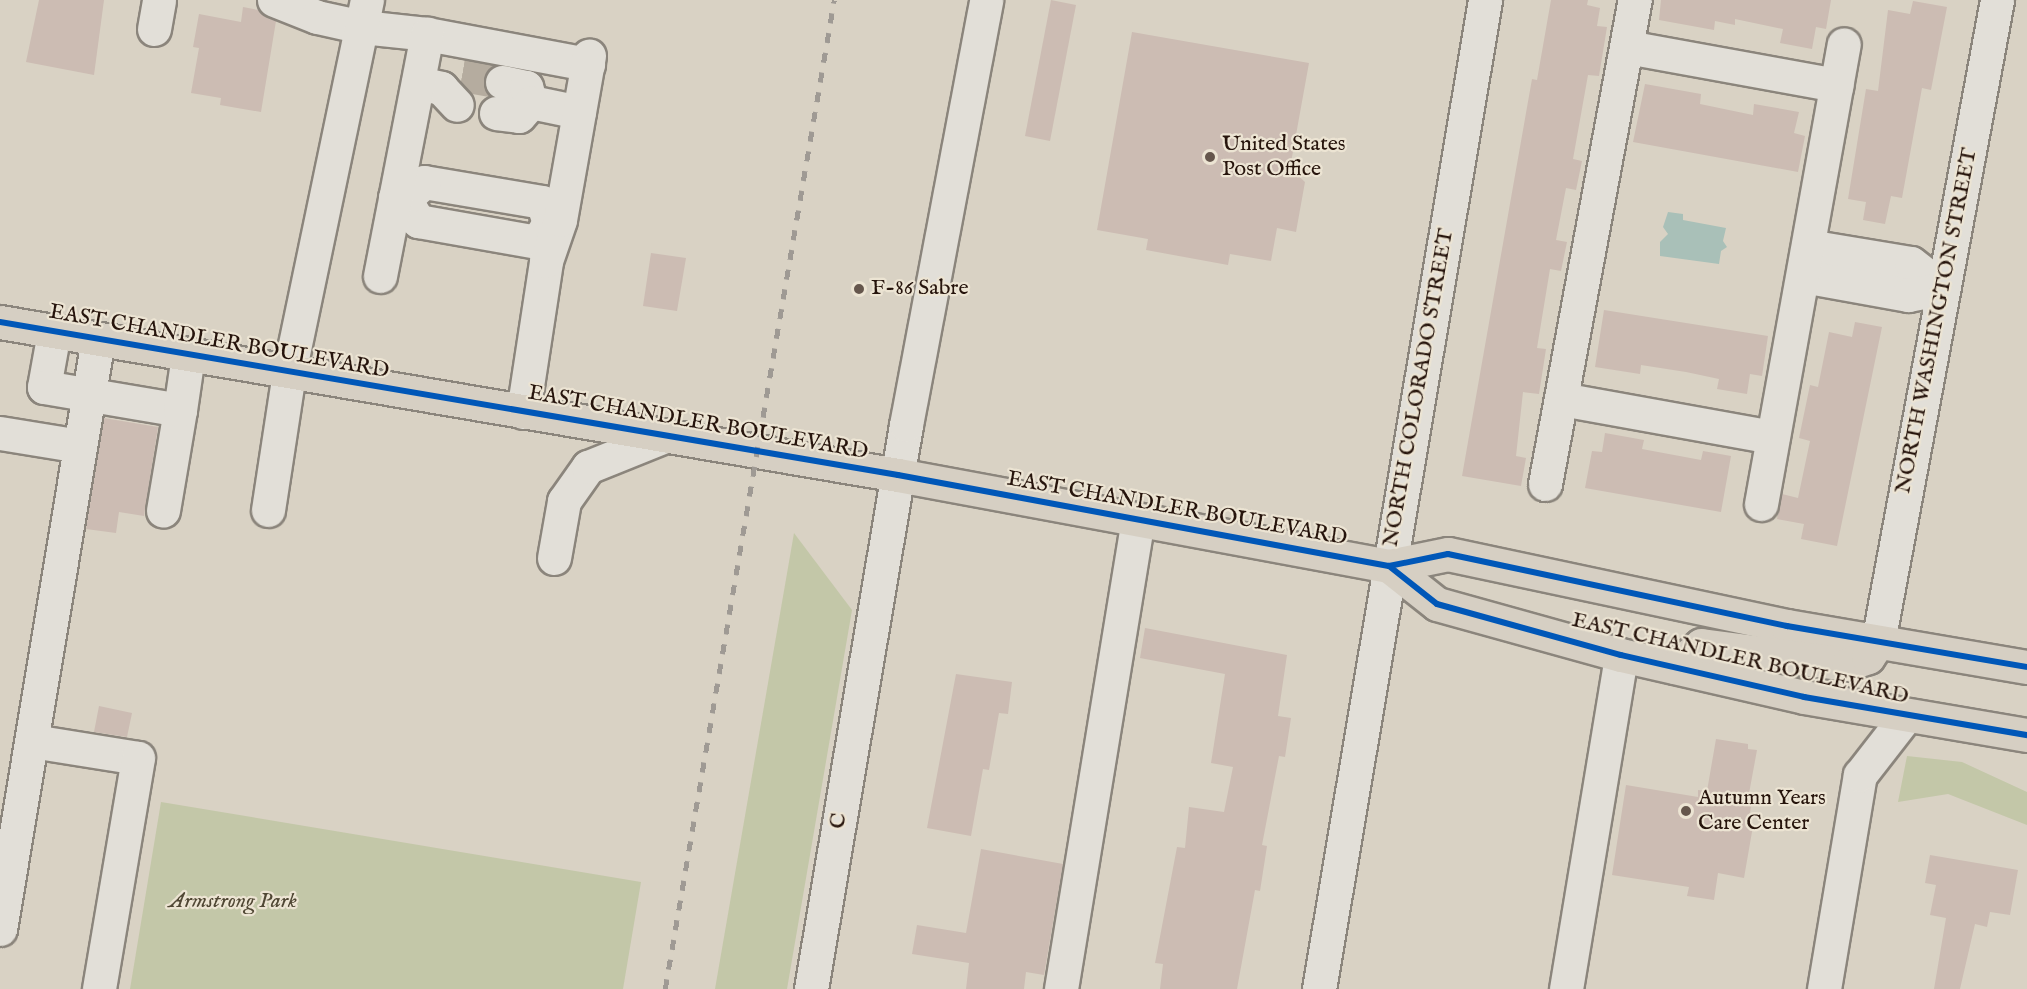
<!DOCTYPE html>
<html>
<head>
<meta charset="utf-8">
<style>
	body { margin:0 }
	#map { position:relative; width:2027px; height:989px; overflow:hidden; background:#d9d2c4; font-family:"IM FELL English",serif }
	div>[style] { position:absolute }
	.green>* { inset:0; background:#c3c7a8 }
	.water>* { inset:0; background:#a9c0b8 }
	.building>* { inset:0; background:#ccbcb3 }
	.minor-tunnel>* { height:33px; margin-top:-16.5px; transform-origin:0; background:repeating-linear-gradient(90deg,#b5ac9f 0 33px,transparent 0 49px) }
	.roads { filter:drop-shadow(2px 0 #8b857c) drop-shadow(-2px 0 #8b857c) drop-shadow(0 2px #8b857c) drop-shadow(0 -2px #8b857c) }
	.minor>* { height:33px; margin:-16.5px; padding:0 16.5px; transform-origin:16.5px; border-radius:16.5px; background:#e2dfd8 }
	.major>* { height:33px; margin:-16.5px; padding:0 16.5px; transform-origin:16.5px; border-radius:16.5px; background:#d6cfc3 }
	.rail>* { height:4.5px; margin-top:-2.25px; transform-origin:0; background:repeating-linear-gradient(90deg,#9f9a94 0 10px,transparent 0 20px) }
	.cycleway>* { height:6px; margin:-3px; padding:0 3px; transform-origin:3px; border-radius:3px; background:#0057b8 }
	.dots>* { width:16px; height:16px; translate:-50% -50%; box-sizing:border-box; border:3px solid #ece4d3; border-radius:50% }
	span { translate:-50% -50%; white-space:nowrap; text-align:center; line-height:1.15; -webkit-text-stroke:4.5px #ece4d3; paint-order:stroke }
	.poi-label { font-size:22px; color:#26140c }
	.left { translate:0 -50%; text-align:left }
	.street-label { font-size:22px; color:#26140c }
	.park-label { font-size:22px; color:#504734; font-style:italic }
</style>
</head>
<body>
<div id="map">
	<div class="green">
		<div style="clip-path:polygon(794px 533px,852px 610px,787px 989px,715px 989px)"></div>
		<div style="clip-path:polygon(1907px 756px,1962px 762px,2027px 792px,2027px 825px,1948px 794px,1898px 802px)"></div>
		<div style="clip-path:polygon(161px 802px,641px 882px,623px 989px,130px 989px)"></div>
	</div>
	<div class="water">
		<div style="clip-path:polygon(1668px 212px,1683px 214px,1683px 220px,1726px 228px,1723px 241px,1727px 247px,1721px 251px,1719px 264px,1660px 256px,1660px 242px,1668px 234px,1663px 227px)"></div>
	</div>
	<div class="building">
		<div style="clip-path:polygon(39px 0,104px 0,94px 75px,26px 62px)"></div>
		<div style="clip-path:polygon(1051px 0,1076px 5px,1050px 141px,1025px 136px)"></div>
		<div style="clip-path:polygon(1551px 0,1588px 0,1587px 5px,1600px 8px,1597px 26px,1607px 27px,1599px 76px,1588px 75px,1573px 159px,1582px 161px,1576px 190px,1566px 188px,1556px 240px,1567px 242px,1561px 271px,1550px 269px,1537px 348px,1546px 349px,1539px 394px,1523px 392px,1516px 456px,1526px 458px,1521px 486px,1462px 476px,1532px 79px,1537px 80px)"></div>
		<div style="clip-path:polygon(1661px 0,1831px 0,1826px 29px,1816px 27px,1812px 49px,1780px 43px,1783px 29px,1735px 19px,1735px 25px,1715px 21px,1714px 30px,1659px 20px)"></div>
		<div style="clip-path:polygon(1913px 1px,1947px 7px,1931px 90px,1922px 88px,1902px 198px,1891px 196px,1885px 224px,1863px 220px,1866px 202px,1848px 199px,1866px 89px,1878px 91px,1888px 10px,1910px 14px)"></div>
		<div style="clip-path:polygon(243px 7px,258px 10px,276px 21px,261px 112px,220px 105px,221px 98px,191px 93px,199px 48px,193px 47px,199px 14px,241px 22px)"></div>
		<div style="clip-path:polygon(1132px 32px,1309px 63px,1290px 168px,1305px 182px,1296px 232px,1277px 228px,1271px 261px,1230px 254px,1228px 265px,1146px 250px,1148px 239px,1097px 230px)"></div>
		<div style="clip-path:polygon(1645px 84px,1701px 94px,1700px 104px,1753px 115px,1754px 104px,1799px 112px,1794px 133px,1805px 136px,1798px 172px,1633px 142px)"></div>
		<div style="clip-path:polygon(651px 253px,686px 258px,677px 311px,643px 306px)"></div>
		<div style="clip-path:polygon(1604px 310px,1768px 336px,1762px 376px,1750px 374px,1747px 394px,1717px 389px,1719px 379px,1686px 372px,1641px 365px,1640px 374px,1595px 367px)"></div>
		<div style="clip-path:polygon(1855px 322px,1882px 327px,1837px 546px,1801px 539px,1804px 524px,1777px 519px,1782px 494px,1798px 498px,1810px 441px,1799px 438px,1810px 385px,1818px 387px,1829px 332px,1852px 337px)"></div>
		<div style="clip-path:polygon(104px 418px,158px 427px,144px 516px,119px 512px,116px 533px,86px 529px)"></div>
		<div style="clip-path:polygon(1605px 433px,1644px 440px,1642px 449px,1701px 460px,1703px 451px,1731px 456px,1721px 512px,1585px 488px,1592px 451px,1602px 452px)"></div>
		<div style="clip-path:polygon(1145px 628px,1287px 655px,1278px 716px,1291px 718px,1285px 757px,1279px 756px,1262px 845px,1267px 846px,1260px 891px,1255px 890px,1237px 989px,1160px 989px,1163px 964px,1155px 963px,1177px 847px,1185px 848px,1189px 807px,1224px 812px,1233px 767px,1211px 763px,1225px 674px,1140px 658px)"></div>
		<div style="clip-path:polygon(956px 674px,1012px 682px,1008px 714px,999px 713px,989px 770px,983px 769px,971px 836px,927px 828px)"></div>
		<div style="clip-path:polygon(99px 706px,132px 713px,127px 737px,94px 732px)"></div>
		<div style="clip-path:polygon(1716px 739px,1748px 744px,1748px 749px,1757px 750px,1748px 799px,1752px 800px,1748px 826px,1753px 826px,1744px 878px,1718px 873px,1714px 900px,1687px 896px,1689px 887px,1612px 875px,1626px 785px,1698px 797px,1698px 790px,1707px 791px)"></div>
		<div style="clip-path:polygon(981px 849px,1063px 864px,1044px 975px,1026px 972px,1024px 989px,966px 989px,969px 963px,912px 954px,917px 925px,966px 933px)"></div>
		<div style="clip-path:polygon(1930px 855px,2018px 870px,2010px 915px,1990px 912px,1987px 927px,1975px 924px,1960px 989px,1934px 989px,1946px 918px,1930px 915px,1936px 885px,1925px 883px)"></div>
	</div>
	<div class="minor-tunnel">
		<div style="left:462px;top:75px;width:41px;rotate:9.9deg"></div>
	</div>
	<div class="roads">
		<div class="minor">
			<div style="left:274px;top:0;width:46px;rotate:21.6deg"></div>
			<div style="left:317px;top:17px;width:46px;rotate:12.5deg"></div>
			<div style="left:362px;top:27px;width:65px;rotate:6.1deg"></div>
			<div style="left:427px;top:34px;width:164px;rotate:10.6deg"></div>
			<div style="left:154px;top:29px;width:29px;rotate:-80deg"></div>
			<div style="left:1627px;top:47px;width:213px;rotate:10.3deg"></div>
			<div style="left:502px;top:82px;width:25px;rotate:12deg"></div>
			<div style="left:526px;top:87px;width:16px;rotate:72deg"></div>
			<div style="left:418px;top:83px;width:24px;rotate:12deg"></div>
			<div style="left:441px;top:88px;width:23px;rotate:47deg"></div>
			<div style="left:531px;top:102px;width:49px;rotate:11.8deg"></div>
			<div style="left:496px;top:113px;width:23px;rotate:7deg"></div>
			<div style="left:519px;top:116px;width:18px;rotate:-49deg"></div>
			<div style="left:395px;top:197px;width:10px;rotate:11deg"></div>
			<div style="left:405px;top:199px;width:26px;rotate:59deg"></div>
			<div style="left:418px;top:221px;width:121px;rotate:10deg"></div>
			<div style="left:537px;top:242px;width:22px;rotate:-58deg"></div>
			<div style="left:549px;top:223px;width:22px;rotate:-108deg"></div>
			<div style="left:542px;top:202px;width:120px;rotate:-170.4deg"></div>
			<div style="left:424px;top:182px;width:25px;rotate:138deg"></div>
			<div style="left:1808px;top:246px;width:104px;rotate:9.4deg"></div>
			<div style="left:1911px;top:263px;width:41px;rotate:38deg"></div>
			<div style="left:380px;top:276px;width:247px;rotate:-79deg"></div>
			<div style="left:1803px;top:276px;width:107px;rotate:10.3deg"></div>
			<div style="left:1908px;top:295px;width:36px;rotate:-11deg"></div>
			<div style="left:54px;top:332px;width:56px;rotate:100.3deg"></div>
			<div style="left:44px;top:387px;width:138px;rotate:9.6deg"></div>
			<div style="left:180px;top:410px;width:102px;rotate:99.6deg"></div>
			<div style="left:1561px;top:399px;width:215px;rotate:10.2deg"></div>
			<div style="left:180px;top:410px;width:56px;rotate:-81.7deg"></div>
			<div style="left:523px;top:412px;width:153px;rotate:-81.3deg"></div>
			<div style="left:546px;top:261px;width:43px;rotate:-71.1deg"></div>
			<div style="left:560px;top:220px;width:167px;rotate:-80deg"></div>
			<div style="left:0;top:433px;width:81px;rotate:9.2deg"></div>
			<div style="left:1545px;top:484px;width:492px;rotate:-79.5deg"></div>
			<div style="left:1761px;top:504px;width:467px;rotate:-79.8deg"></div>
			<div style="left:268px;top:510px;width:139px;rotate:-81.3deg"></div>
			<div style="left:289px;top:373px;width:381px;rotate:-78.2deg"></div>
			<div style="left:554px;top:558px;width:58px;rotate:-80deg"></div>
			<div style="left:564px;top:501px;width:42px;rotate:-54.8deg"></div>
			<div style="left:588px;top:467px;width:83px;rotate:-21.9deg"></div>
			<div style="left:1878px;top:642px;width:653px;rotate:-79.5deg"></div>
			<div style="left:32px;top:741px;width:107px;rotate:9.1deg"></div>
			<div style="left:138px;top:758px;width:234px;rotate:99.6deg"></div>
			<div style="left:0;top:929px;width:598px;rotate:-80.57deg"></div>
			<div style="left:811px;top:989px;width:572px;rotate:-80.44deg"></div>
			<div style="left:906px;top:425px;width:432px;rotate:-79.3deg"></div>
			<div style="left:1061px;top:989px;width:476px;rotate:-80.7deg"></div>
			<div style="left:1319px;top:989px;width:1003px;rotate:-80.47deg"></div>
			<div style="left:1566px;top:989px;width:338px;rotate:-80.6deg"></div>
			<div style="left:1824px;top:989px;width:217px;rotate:-80.5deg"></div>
			<div style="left:1860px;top:775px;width:75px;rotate:-52.1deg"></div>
		</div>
		<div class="major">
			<div style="left:0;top:322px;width:911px;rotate:9.67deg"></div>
			<div style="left:898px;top:475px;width:499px;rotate:10.5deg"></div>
			<div style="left:1389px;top:566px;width:60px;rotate:-11.5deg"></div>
			<div style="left:1448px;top:554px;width:347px;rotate:12deg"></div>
			<div style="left:1787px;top:626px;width:243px;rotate:9.7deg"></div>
			<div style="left:1389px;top:566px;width:61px;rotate:38.4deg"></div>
			<div style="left:1437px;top:604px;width:191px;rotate:15.5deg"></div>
			<div style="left:1621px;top:655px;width:188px;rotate:12.9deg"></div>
			<div style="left:1804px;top:697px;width:226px;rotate:9.7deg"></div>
			<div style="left:1675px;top:667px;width:34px;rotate:-40deg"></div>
			<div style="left:1701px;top:645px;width:148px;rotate:7.4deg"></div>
			<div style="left:1848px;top:664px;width:21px;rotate:-19deg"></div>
			<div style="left:1868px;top:657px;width:18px;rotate:-56deg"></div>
		</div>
	</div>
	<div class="rail">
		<div style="left:665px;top:989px;width:1003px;rotate:-80.3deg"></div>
	</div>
	<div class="cycleway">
		<div style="left:0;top:322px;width:911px;rotate:9.67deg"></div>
		<div style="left:898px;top:475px;width:499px;rotate:10.5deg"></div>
		<div style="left:1389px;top:566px;width:60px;rotate:-11.5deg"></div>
		<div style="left:1448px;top:554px;width:347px;rotate:12deg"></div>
		<div style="left:1787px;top:626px;width:243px;rotate:9.7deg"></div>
		<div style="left:1389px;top:566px;width:61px;rotate:38.4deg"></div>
		<div style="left:1437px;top:604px;width:191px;rotate:15.5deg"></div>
		<div style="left:1621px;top:655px;width:188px;rotate:12.9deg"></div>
		<div style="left:1804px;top:697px;width:226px;rotate:9.7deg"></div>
	</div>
	<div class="dots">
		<div style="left:1210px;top:157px;background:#65564c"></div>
		<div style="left:859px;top:289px;background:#65564c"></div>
		<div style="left:1686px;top:811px;background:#65564c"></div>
	</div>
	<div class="poi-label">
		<span class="left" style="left:1222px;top:157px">United States<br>Post Office</span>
		<span class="left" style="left:871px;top:289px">F-86 Sabre</span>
		<span class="left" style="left:1698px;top:811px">Autumn Years<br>Care Center</span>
	</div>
	<div class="street-label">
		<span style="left:1937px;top:321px;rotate:-79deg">NORTH WASHINGTON STREET</span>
		<span style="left:219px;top:342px;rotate:10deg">EAST CHANDLER BOULEVARD</span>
		<span style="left:1419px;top:388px;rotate:-80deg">NORTH COLORADO STREET</span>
		<span style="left:698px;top:423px;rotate:10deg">EAST CHANDLER BOULEVARD</span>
		<span style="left:1177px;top:509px;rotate:10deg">EAST CHANDLER BOULEVARD</span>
		<span style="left:1740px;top:659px;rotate:13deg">EAST CHANDLER BOULEVARD</span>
		<span style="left:839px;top:821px;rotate:-80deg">C</span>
	</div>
	<div class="park-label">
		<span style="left:233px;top:902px">Armstrong Park</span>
	</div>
</div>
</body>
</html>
